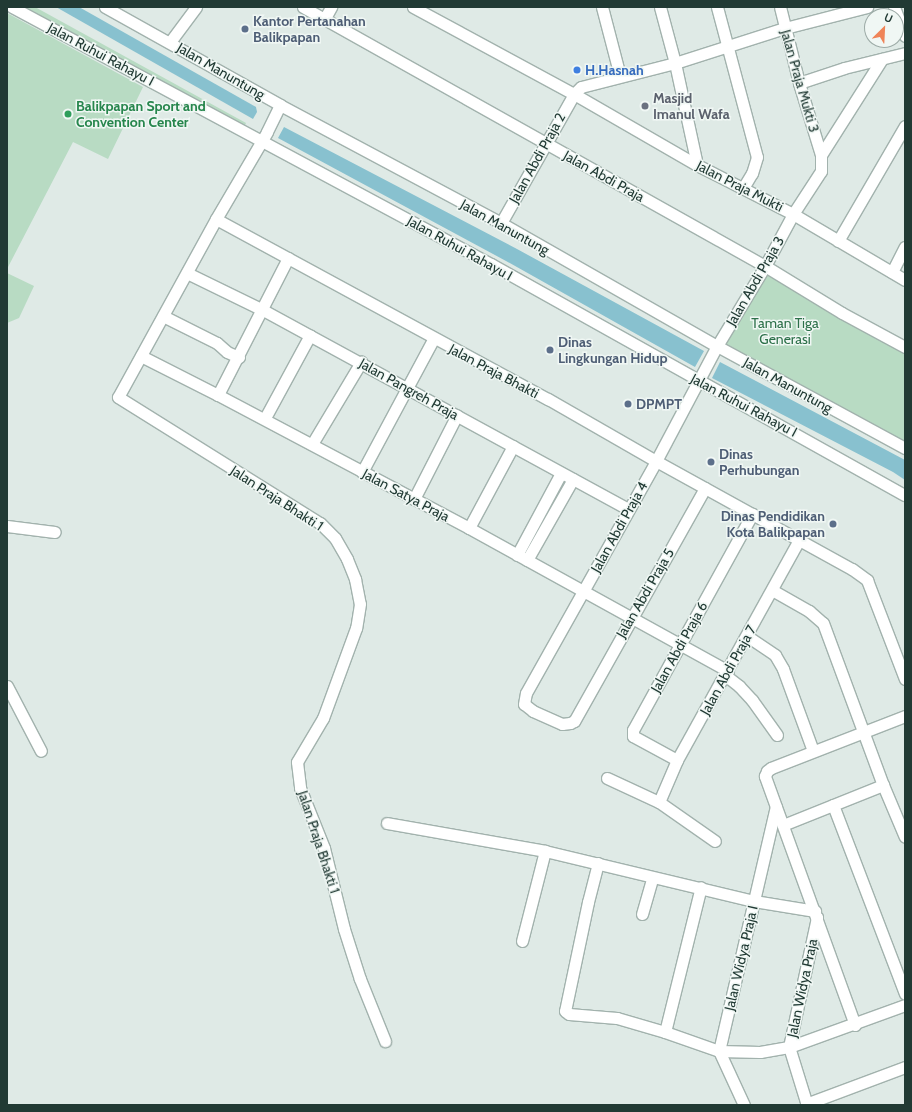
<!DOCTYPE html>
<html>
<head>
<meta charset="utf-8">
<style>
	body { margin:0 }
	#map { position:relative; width:912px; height:1112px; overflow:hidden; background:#dfeae6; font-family:Cabin,sans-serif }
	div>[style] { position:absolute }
	.green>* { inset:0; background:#b8dbc3 }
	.water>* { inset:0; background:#88c1cf }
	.roads { filter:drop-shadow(1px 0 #a2b2ad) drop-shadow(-1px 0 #a2b2ad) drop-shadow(0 1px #a2b2ad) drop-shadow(0 -1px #a2b2ad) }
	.minor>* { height:11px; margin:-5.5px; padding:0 5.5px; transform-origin:5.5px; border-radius:5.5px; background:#fff }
	.dots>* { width:11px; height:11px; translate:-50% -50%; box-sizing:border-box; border:2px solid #f0f7f4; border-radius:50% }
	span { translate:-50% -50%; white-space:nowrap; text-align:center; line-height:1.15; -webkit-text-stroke:3px #f0f7f4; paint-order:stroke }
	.service-label { font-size:14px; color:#4e5e75; font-weight:700 }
	.left { translate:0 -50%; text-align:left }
	.right { translate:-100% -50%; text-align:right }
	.street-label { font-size:14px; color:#213a34 }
	.shop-label { font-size:14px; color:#366cbe; font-weight:700 }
	.worship-label { font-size:14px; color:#5b616d; font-weight:700 }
	.leisure-label { font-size:14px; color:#27864d; font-weight:700 }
	.park-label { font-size:14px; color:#2c7049 }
	.frame { position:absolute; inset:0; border:8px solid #213a34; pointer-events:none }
	.north { position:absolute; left:864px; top:8px; width:40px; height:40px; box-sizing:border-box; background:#f0f7f4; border:1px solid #9daba7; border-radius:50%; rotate:24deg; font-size:11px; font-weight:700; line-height:16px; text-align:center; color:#213a34 }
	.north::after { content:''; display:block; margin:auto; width:14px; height:18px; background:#ef8458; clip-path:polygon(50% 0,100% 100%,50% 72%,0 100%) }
</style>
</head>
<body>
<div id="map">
	<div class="green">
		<div style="clip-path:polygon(19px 7px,35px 7px,246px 123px,243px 130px)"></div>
		<div style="clip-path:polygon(7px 13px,143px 87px,108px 159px,73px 142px,7px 269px)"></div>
		<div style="clip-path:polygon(766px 271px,905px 352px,905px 445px,722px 345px)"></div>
		<div style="clip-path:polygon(7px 273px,34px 286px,19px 318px,7px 323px)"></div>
	</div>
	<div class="water">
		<div style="clip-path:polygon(56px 7px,79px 7px,256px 107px,257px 112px,253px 119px)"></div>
		<div style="clip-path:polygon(284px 127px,517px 249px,704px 351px,695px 367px,506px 261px,278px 138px)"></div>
		<div style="clip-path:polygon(720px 362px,905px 460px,905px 480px,893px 472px,712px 378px)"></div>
	</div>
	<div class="roads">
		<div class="minor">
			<div style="left:12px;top:7px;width:544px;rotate:28.22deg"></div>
			<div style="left:491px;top:264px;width:474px;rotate:29.2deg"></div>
			<div style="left:105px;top:7px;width:201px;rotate:29.2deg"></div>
			<div style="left:280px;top:105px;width:251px;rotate:28.1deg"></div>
			<div style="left:501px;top:223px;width:249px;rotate:29.7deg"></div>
			<div style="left:717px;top:346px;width:214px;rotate:28.5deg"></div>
			<div style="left:303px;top:7px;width:530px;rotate:29.28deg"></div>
			<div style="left:765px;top:266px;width:90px;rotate:31.4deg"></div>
			<div style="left:842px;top:313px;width:72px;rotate:28.4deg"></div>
			<div style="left:413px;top:7px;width:183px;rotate:28.4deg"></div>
			<div style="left:574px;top:94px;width:142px;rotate:30deg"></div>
			<div style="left:697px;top:165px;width:108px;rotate:27deg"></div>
			<div style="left:793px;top:214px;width:130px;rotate:30.5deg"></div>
			<div style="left:602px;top:7px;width:71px;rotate:75.4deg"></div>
			<div style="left:660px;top:7px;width:58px;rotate:75deg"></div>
			<div style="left:675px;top:63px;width:104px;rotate:77.8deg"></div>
			<div style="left:717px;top:7px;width:155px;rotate:75.1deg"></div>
			<div style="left:757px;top:157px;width:17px;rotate:107deg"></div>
			<div style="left:752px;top:173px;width:17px;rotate:121deg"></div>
			<div style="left:894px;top:7px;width:31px;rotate:69deg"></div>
			<div style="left:325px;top:18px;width:13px;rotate:-61deg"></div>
			<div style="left:170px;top:42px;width:44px;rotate:-53.4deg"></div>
			<div style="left:799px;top:83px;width:47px;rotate:-18.4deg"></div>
			<div style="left:844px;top:68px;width:63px;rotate:-13.8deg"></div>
			<div style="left:280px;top:105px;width:30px;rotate:116deg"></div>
			<div style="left:267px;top:132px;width:101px;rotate:120.4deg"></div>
			<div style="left:216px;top:219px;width:378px;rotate:28.5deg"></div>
			<div style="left:548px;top:399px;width:125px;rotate:29.9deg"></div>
			<div style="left:656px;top:461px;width:224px;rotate:28.9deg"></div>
			<div style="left:852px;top:569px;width:19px;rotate:36deg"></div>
			<div style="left:867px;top:580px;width:106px;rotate:69deg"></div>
			<div style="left:821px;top:155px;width:114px;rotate:-57.6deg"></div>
			<div style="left:216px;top:219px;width:203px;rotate:118.8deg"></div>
			<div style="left:118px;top:397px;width:238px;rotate:32deg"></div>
			<div style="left:320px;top:523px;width:21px;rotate:45deg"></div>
			<div style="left:335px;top:538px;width:24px;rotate:60deg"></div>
			<div style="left:347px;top:559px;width:22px;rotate:68deg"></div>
			<div style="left:355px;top:579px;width:25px;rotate:79deg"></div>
			<div style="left:360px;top:604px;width:24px;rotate:99deg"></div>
			<div style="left:356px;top:628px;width:96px;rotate:110.1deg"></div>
			<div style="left:323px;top:718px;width:51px;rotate:120.6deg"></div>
			<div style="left:297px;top:762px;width:26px;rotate:83deg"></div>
			<div style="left:300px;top:788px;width:65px;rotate:68.2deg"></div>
			<div style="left:324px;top:848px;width:83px;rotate:76.1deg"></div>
			<div style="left:344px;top:929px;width:52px;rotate:72.3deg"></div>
			<div style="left:360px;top:979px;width:67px;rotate:68deg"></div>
			<div style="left:501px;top:223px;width:148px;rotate:-60.5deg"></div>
			<div style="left:574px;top:94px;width:10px;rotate:-45deg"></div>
			<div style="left:581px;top:87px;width:97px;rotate:-14.3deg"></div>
			<div style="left:675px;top:63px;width:115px;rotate:-17.7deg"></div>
			<div style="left:785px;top:28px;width:85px;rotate:-14.4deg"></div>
			<div style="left:838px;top:241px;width:133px;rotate:-59.8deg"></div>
			<div style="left:288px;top:258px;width:154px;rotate:117.1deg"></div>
			<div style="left:218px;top:395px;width:284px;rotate:27.9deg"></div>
			<div style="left:469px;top:528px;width:296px;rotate:28.9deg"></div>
			<div style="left:892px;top:272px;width:28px;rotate:-63deg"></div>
			<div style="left:187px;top:273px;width:85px;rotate:26deg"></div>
			<div style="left:263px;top:310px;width:416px;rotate:28.6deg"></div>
			<div style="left:163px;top:316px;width:60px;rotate:26.6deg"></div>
			<div style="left:217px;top:343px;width:13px;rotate:42deg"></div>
			<div style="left:227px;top:352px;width:13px;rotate:23deg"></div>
			<div style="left:141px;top:356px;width:86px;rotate:26.9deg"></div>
			<div style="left:265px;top:418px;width:94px;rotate:-61.5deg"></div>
			<div style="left:312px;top:444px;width:96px;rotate:-59.1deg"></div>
			<div style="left:362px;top:472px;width:152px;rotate:-61.8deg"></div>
			<div style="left:705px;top:488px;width:267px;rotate:119.3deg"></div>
			<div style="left:574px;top:721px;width:4px;rotate:153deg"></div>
			<div style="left:570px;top:723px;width:8px;rotate:173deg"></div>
			<div style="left:562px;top:724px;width:32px;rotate:-156deg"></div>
			<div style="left:533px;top:711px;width:11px;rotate:-142deg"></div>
			<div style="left:524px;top:704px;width:11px;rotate:-80deg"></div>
			<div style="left:526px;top:693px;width:266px;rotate:-60.7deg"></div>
			<div style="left:656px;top:461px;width:130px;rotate:-62.1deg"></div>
			<div style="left:717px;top:346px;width:93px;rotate:-59deg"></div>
			<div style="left:765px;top:266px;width:59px;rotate:-61.7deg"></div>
			<div style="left:793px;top:214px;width:51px;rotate:-56.9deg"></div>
			<div style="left:821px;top:171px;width:16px;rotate:-90deg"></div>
			<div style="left:821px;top:155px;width:75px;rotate:-107deg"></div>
			<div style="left:799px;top:83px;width:78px;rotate:-104deg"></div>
			<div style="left:414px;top:499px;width:94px;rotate:-62.9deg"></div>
			<div style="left:7px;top:526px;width:48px;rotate:7.1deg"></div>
			<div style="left:469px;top:528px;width:93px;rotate:-61.8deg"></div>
			<div style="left:517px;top:555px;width:93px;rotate:-61.8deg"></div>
			<div style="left:527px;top:560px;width:93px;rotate:-60.4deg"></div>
			<div style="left:772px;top:590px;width:43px;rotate:29.6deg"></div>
			<div style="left:809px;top:611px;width:18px;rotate:41deg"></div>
			<div style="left:823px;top:623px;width:173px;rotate:69.7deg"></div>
			<div style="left:883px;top:785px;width:56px;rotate:67.1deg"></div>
			<div style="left:747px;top:636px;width:34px;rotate:34deg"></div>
			<div style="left:775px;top:655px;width:16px;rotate:60deg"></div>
			<div style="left:783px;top:669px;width:87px;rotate:69.9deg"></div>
			<div style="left:725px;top:675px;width:18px;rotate:38deg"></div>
			<div style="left:739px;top:686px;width:19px;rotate:47deg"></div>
			<div style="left:752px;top:700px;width:43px;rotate:54.5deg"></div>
			<div style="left:7px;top:686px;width:73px;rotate:62.4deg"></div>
			<div style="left:677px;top:760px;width:50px;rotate:-151.4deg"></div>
			<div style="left:633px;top:736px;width:6px;rotate:-90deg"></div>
			<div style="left:633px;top:730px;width:247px;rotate:-61.1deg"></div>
			<div style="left:607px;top:778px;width:57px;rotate:24.8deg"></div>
			<div style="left:659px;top:802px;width:68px;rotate:34.9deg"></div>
			<div style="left:659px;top:802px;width:46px;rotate:-66.8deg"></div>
			<div style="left:677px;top:760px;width:252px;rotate:-61deg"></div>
			<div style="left:833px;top:805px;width:202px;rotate:69.1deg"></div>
			<div style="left:387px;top:823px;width:160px;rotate:10deg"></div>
			<div style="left:545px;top:851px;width:215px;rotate:13.5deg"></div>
			<div style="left:754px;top:901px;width:62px;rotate:9.3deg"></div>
			<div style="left:783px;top:825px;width:108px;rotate:-21.8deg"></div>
			<div style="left:598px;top:863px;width:40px;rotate:104.4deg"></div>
			<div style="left:588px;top:902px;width:111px;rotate:101.9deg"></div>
			<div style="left:565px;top:1011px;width:5px;rotate:37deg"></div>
			<div style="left:569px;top:1014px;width:48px;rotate:4.8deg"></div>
			<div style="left:617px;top:1018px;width:50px;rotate:16.3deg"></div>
			<div style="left:665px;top:1032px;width:57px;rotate:19.4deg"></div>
			<div style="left:719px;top:1051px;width:41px;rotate:1.4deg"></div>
			<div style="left:760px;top:1052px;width:29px;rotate:-10deg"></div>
			<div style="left:789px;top:1047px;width:123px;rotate:-19.9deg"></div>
			<div style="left:642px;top:914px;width:37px;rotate:-74deg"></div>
			<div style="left:522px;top:941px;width:93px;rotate:-75.7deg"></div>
			<div style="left:855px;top:1025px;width:265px;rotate:-109.9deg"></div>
			<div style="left:765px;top:776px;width:5px;rotate:-68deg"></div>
			<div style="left:767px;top:771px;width:5px;rotate:-37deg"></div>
			<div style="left:771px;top:768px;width:144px;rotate:-21.2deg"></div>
			<div style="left:665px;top:1032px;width:149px;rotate:-76.1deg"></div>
			<div style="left:806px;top:1104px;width:106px;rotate:-20.5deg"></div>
			<div style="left:744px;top:1105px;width:60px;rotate:-114.8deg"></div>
			<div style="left:719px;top:1051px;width:251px;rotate:-76.9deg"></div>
			<div style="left:807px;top:1105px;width:61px;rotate:-107.2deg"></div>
			<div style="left:789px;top:1047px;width:133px;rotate:-77.8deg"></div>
		</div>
	</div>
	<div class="dots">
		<div style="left:245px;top:29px;background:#5c6f8a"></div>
		<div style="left:577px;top:70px;background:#3f7fe0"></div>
		<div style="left:645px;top:106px;background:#6b7280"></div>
		<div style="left:68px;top:114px;background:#2e9e5b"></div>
		<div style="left:550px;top:350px;background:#5c6f8a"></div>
		<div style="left:628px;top:404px;background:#5c6f8a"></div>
		<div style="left:711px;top:462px;background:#5c6f8a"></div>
		<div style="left:833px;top:524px;background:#5c6f8a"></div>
	</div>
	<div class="service-label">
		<span class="left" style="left:253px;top:29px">Kantor Pertanahan<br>Balikpapan</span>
		<span class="left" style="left:558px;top:350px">Dinas<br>Lingkungan Hidup</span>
		<span class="left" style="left:636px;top:404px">DPMPT</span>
		<span class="left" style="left:719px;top:462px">Dinas<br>Perhubungan</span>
		<span class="right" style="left:825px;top:524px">Dinas Pendidikan<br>Kota Balikpapan</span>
	</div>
	<div class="street-label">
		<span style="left:101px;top:54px;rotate:28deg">Jalan Ruhui Rahayu I</span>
		<span style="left:221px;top:71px;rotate:30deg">Jalan Manuntung</span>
		<span style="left:800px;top:81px;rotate:74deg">Jalan Praja Mukti 3</span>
		<span style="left:537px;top:158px;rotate:-61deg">Jalan Abdi Praja 2</span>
		<span style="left:604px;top:176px;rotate:29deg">Jalan Abdi Praja</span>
		<span style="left:740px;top:186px;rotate:27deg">Jalan Praja Mukti</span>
		<span style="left:505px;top:227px;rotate:29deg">Jalan Manuntung</span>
		<span style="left:460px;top:248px;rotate:29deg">Jalan Ruhui Rahayu I</span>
		<span style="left:755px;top:281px;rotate:-60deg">Jalan Abdi Praja 3</span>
		<span style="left:494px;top:371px;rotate:28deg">Jalan Praja Bhakti</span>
		<span style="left:788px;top:385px;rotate:29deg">Jalan Manuntung</span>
		<span style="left:409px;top:389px;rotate:29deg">Jalan Pangreh Praja</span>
		<span style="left:744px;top:405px;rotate:28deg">Jalan Ruhui Rahayu I</span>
		<span style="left:406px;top:495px;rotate:28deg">Jalan Satya Praja</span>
		<span style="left:277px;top:498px;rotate:33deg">Jalan Praja Bhakti 1</span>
		<span style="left:619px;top:527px;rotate:-61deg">Jalan Abdi Praja 4</span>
		<span style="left:645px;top:593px;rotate:-60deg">Jalan Abdi Praja 5</span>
		<span style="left:679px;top:647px;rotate:-61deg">Jalan Abdi Praja 6</span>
		<span style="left:728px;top:670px;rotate:-61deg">Jalan Abdi Praja 7</span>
		<span style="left:319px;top:842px;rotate:72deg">Jalan Praja Bhakti 1</span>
		<span style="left:741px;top:958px;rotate:-77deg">Jalan Widya Praja I</span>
		<span style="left:802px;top:988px;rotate:-78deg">Jalan Widya Praja</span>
	</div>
	<div class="shop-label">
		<span class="left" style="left:585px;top:70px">H.Hasnah</span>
	</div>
	<div class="worship-label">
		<span class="left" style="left:653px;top:106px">Masjid<br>Imanul Wafa</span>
	</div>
	<div class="leisure-label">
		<span class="left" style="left:76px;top:114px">Balikpapan Sport and<br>Convention Center</span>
	</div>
	<div class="park-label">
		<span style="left:785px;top:331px">Taman Tiga<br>Generasi</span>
	</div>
	<div class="frame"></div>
	<div class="north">U</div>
</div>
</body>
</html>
